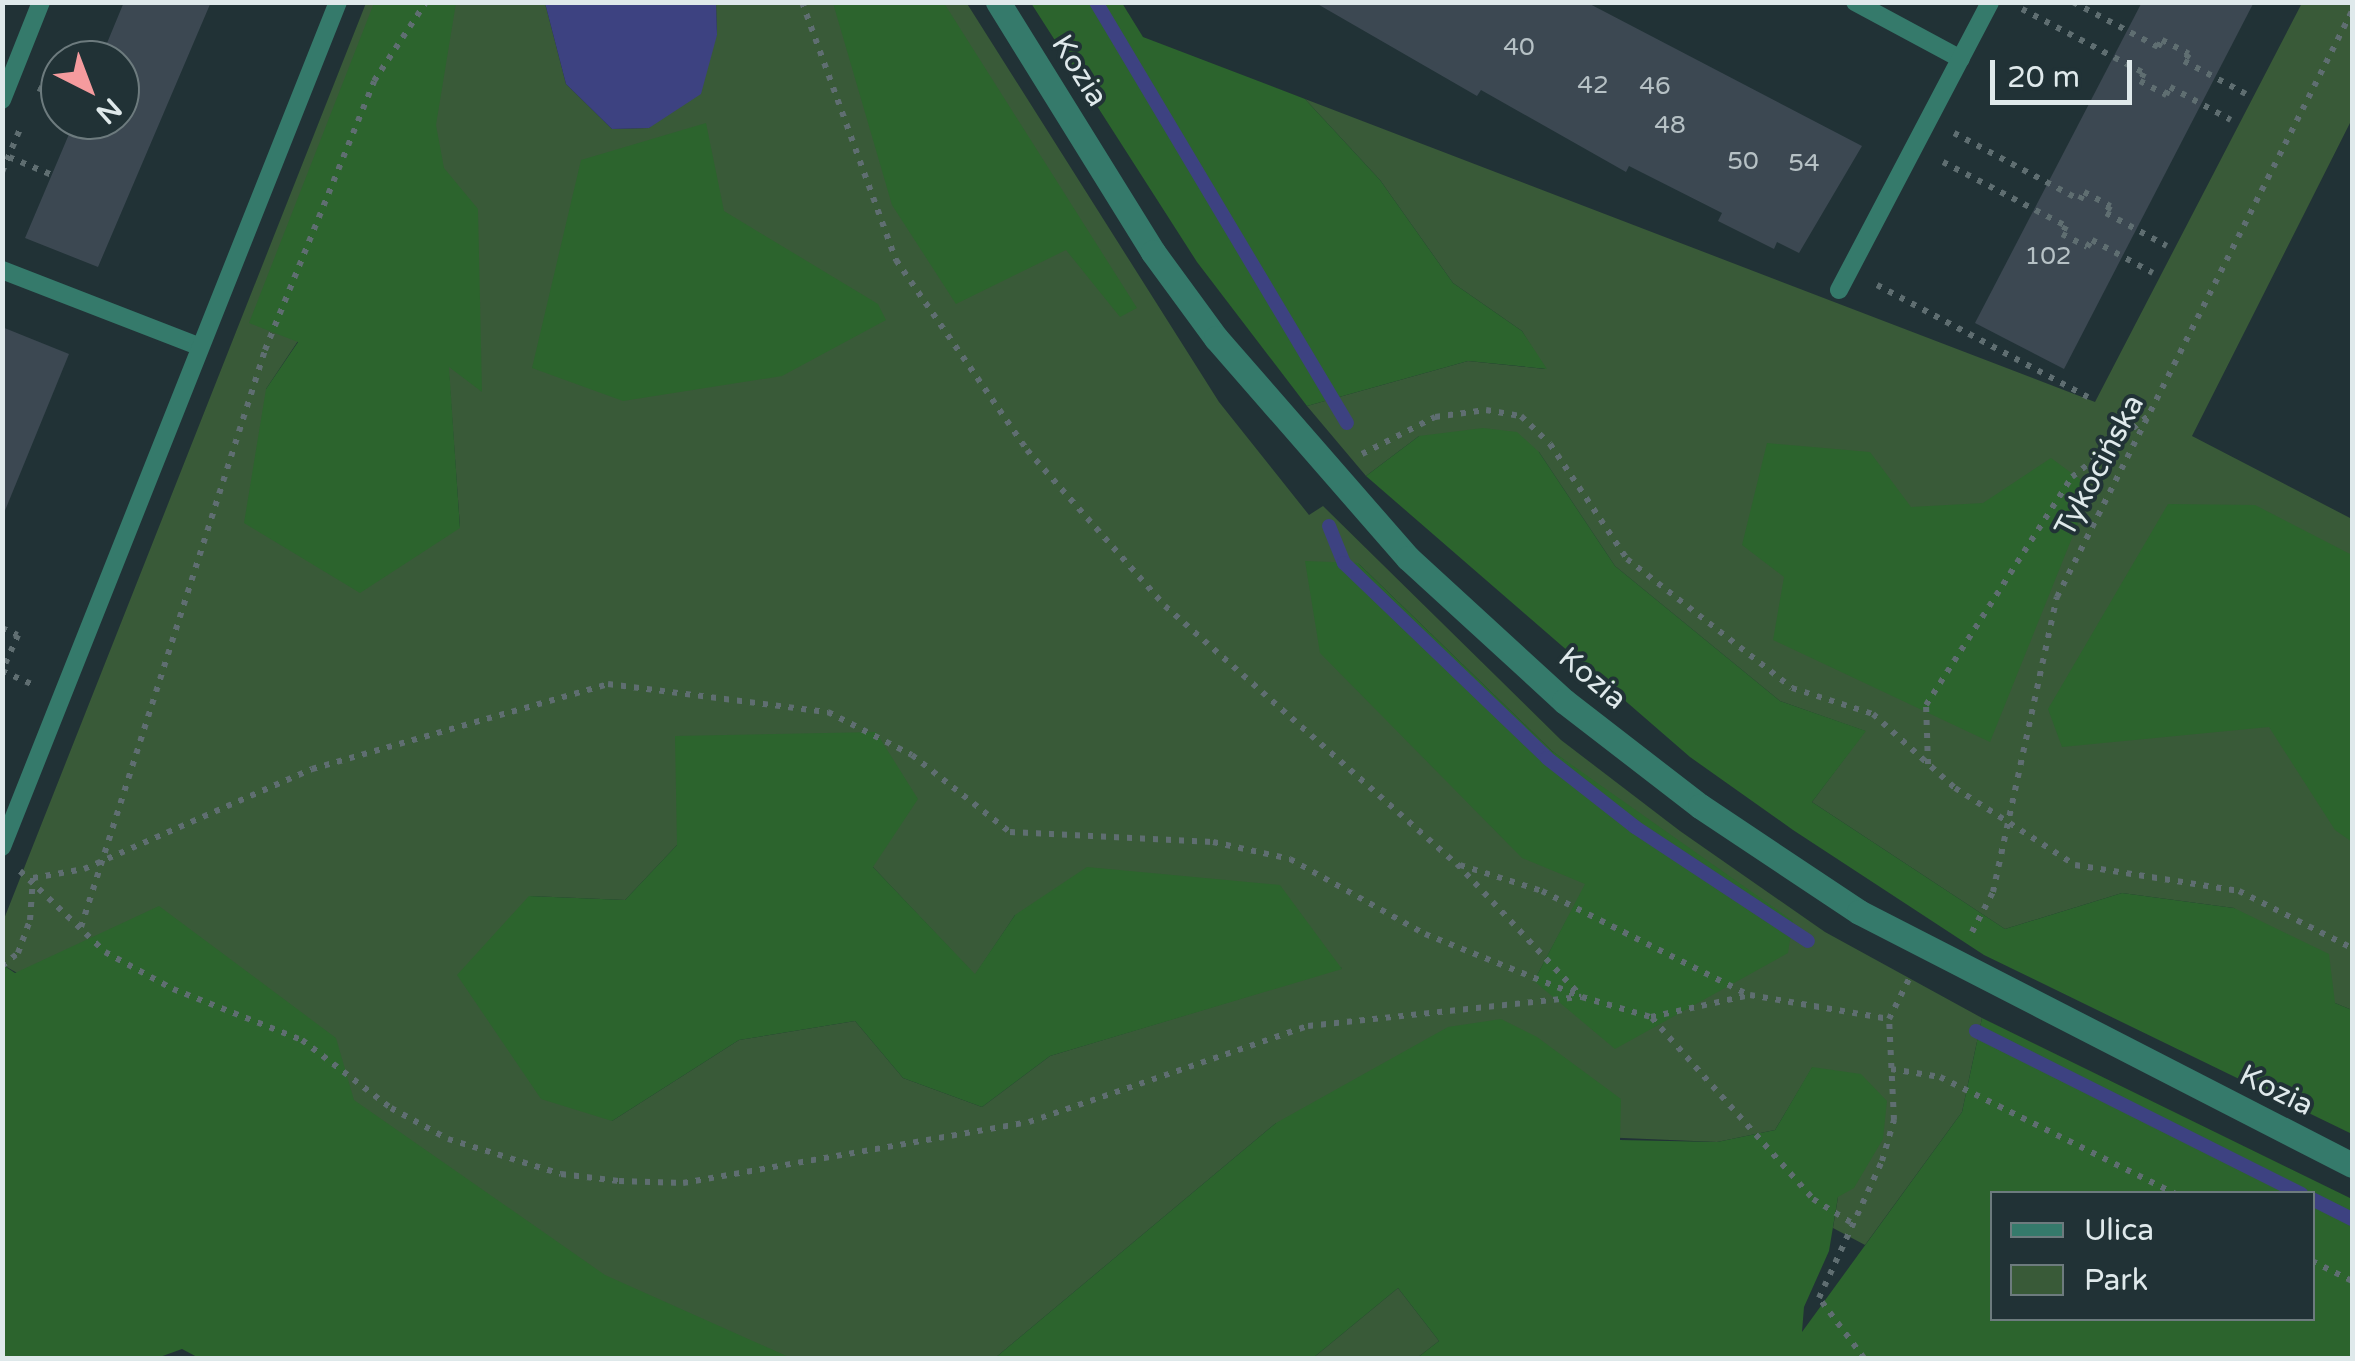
<!DOCTYPE html>
<html>
<head>
<meta charset="utf-8">
<style>
	body { margin:0 }
	#map { position:relative; width:2355px; height:1361px; overflow:hidden; background:#213236; font-family:"Varela Round",sans-serif }
	div>[style] { position:absolute }
	.green>* { inset:0; background:#395a38 }
	.forest>* { inset:0; background:#2c642d }
	.water>* { inset:0; background:#3d4281 }
	.stream>* { height:14px; margin:-7px; padding:0 7px; transform-origin:7px; border-radius:7px; background:#3d4281 }
	.building>* { inset:0; background:#3c4852 }
	.path>* { height:6px; margin-top:-3px; transform-origin:0; background:repeating-linear-gradient(90deg,#5f6e71 0 5px,transparent 0 13px) }
	.lane>* { height:18px; margin:-9px; padding:0 9px; transform-origin:9px; border-radius:9px; background:#357a6b }
	.street>* { height:25px; margin:-12.5px; padding:0 12.5px; transform-origin:12.5px; border-radius:12.5px; background:#357a6b }
	span { translate:-50% -50%; white-space:nowrap; text-align:center; line-height:1.15; -webkit-text-stroke:8px #213236; paint-order:stroke }
	.number-label { font-size:25px; color:#b6c1c5 }
	.number-label span { -webkit-text-stroke-width:0 }
	.street-label { font-size:30px; color:#dfe9eb }
	.frame { position:absolute; inset:0; border:5px solid #dfe9eb; pointer-events:none }
	.legend { position:absolute; left:1990px; top:1191px; width:325px; height:130px; box-sizing:border-box; background:#213236; border:2px solid #6d7b7e; margin:0; padding:12px 18px; list-style:none; font-size:30px; color:#dfe9eb }
	.legend li { display:flex; align-items:center; gap:20px; height:50px }
	.legend b { width:50px; border:2px solid #6d7b7e }
	.north { position:absolute; left:40px; top:40px; width:100px; height:100px; box-sizing:border-box; background:#213236; border:2px solid #6d7b7e; border-radius:50%; rotate:138deg; font-size:28px; font-weight:700; line-height:40px; text-align:center; color:#dfe9eb }
	.north::after { content:''; display:block; margin:auto; width:35px; height:45px; background:#f59b9e; clip-path:polygon(50% 0,100% 100%,50% 72%,0 100%) }
	.scale { position:absolute; left:1990px; top:60px; width:142px; height:45px; box-sizing:border-box; border:5px solid #dfe9eb; border-top:0; padding-left:12px; font-size:30px; line-height:35px; white-space:nowrap; color:#dfe9eb; -webkit-text-stroke:8px #213236; paint-order:stroke }
</style>
</head>
<body>
<div id="map">
	<div class="green">
		<div style="clip-path:polygon(evenodd,966px 2px,1219px 402px,1309px 515px,1323px 506px,1561px 740px,1680px 831px,1825px 932px,1982px 1018px,1962px 1112px,1865px 1245px,1833px 1228px,1838px 1197px,1812px 1068px,1775px 1130px,1717px 1142px,1276px 1123px,995px 1358px,703px 1358px,3px 965px,2px 924px,366px 3px,545px 3px,566px 84px,612px 129px,649px 128px,717px 35px,716px 3px,966px 2px,308px 326px,446px 334px,460px 527px,266px 389px,308px 326px,966px 2px,1358px 563px,1552px 751px,1644px 820px,1534px 981px,1586px 884px,1358px 563px,966px 2px,677px 845px,873px 867px,975px 975px,1015px 915px,1342px 968px,1050px 1056px,982px 1107px,903px 1078px,855px 1021px,739px 1040px,612px 1121px,529px 896px,625px 900px,677px 845px)"></div>
		<div style="clip-path:polygon(2302px 3px,2352px 3px,2352px 119px,2192px 436px,2352px 519px,2352px 1010px,2335px 1003px,2234px 908px,2122px 893px,2005px 929px,1812px 802px,1865px 731px,1780px 701px,1615px 566px,1539px 452px,1419px 436px,1366px 476px,1307px 406px,1468px 361px,1545px 369px,1522px 331px,1453px 283px,1380px 180px,1305px 99px,2095px 402px)"></div>
		<div style="clip-path:polygon(1398px 1288px,1439px 1341px,1417px 1358px,1313px 1358px)"></div>
	</div>
	<div class="forest">
		<div style="clip-path:polygon(374px 3px,456px 3px,436px 125px,444px 168px,478px 209px,482px 392px,449px 367px,460px 528px,360px 593px,244px 523px,266px 389px,298px 342px,249px 323px)"></div>
		<div style="clip-path:polygon(833px 3px,944px 3px,1137px 308px,1120px 317px,1066px 250px,956px 304px,892px 205px)"></div>
		<div style="clip-path:polygon(1031px 3px,1122px 3px,1143px 37px,1305px 99px,1380px 180px,1453px 283px,1522px 331px,1547px 369px,1468px 361px,1307px 406px,1197px 262px)"></div>
		<div style="clip-path:polygon(706px 123px,724px 211px,878px 304px,886px 320px,782px 376px,623px 401px,532px 368px,581px 160px)"></div>
		<div style="clip-path:polygon(1483px 428px,1517px 432px,1539px 452px,1615px 566px,1780px 701px,1866px 731px,1812px 802px,2005px 929px,2122px 893px,2234px 908px,2329px 954px,2335px 1003px,2352px 1010px,2352px 1134px,1984px 955px,1793px 830px,1690px 757px,1366px 476px,1419px 436px)"></div>
		<div style="clip-path:polygon(1767px 443px,1870px 452px,1911px 507px,1983px 503px,2051px 458px,2092px 488px,1990px 742px,1773px 640px,1784px 577px,1742px 545px)"></div>
		<div style="clip-path:polygon(2168px 504px,2255px 505px,2352px 555px,2352px 842px,2335px 830px,2269px 727px,2062px 747px,2048px 709px)"></div>
		<div style="clip-path:polygon(1305px 561px,1358px 563px,1552px 751px,1793px 921px,1788px 953px,1615px 1049px,1534px 981px,1585px 884px,1522px 858px,1320px 653px)"></div>
		<div style="clip-path:polygon(876px 732px,918px 799px,873px 867px,975px 974px,1015px 915px,1087px 867px,1280px 885px,1342px 969px,1050px 1056px,982px 1107px,903px 1078px,855px 1021px,739px 1040px,612px 1121px,541px 1099px,457px 975px,529px 896px,625px 900px,677px 845px,675px 736px)"></div>
		<div style="clip-path:polygon(159px 906px,336px 1038px,354px 1100px,605px 1275px,791px 1358px,199px 1358px,182px 1349px,157px 1358px,3px 1358px,3px 965px,15px 973px)"></div>
		<div style="clip-path:polygon(evenodd,1982px 1018px,2352px 1199px,2352px 1358px,1417px 1358px,1439px 1341px,1398px 1288px,1313px 1358px,995px 1358px,1276px 1123px,1448px 1027px,1501px 1019px,1537px 1037px,1621px 1099px,1620px 1140px,1717px 1142px,1775px 1130px,1812px 1067px,1861px 1074px,1887px 1101px,1883px 1139px,1854px 1188px,1838px 1197px,1829px 1251px,1804px 1307px,1802px 1332px,1962px 1112px,1982px 1018px,1992px 1194px,2312px 1194px,2312px 1318px,1992px 1318px,1992px 1194px)"></div>
	</div>
	<div class="water">
		<div style="clip-path:polygon(545px 3px,716px 3px,717px 35px,701px 94px,649px 128px,612px 129px,566px 84px)"></div>
	</div>
	<div class="stream">
		<div style="left:1096px;top:2px;width:490px;rotate:59.2deg"></div>
		<div style="left:1329px;top:526px;width:40px;rotate:68deg"></div>
		<div style="left:1344px;top:563px;width:281px;rotate:43.8deg"></div>
		<div style="left:1547px;top:758px;width:112px;rotate:38.1deg"></div>
		<div style="left:1635px;top:827px;width:207px;rotate:33.4deg"></div>
		<div style="left:1976px;top:1031px;width:364px;rotate:26.6deg"></div>
		<div style="left:2312px;top:1199px;width:45px;rotate:26.6deg"></div>
	</div>
	<div class="building">
		<div style="clip-path:polygon(124px 2px,211px 2px,98px 267px,25px 238px,75px 120px,120px 120px,120px 60px,100px 60px)"></div>
		<div style="clip-path:polygon(1314px 2px,1586px 2px,1862px 146px,1799px 253px,1777px 242px,1774px 249px,1718px 221px,1722px 213px,1629px 166px,1626px 172px,1481px 90px,1477px 96px)"></div>
		<div style="clip-path:polygon(2142px 2px,2254px 2px,2064px 369px,1975px 323px)"></div>
		<div style="clip-path:polygon(2px 327px,69px 354px,4px 513px,2px 513px)"></div>
	</div>
	<div class="path">
		<div style="left:802px;top:2px;width:275px;rotate:70deg"></div>
		<div style="left:896px;top:260px;width:231px;rotate:55.4deg"></div>
		<div style="left:1027px;top:450px;width:208px;rotate:48.5deg"></div>
		<div style="left:1165px;top:606px;width:390px;rotate:41.5deg"></div>
		<div style="left:1457px;top:864px;width:183px;rotate:46.8deg"></div>
		<div style="left:1582px;top:997px;width:72px;rotate:16.2deg"></div>
		<div style="left:1651px;top:1017px;width:101px;rotate:-12.5deg"></div>
		<div style="left:1750px;top:995px;width:141px;rotate:9.8deg"></div>
		<div style="left:2073px;top:2px;width:96px;rotate:27.9deg"></div>
		<div style="left:2158px;top:47px;width:8px;rotate:-60deg"></div>
		<div style="left:2162px;top:40px;width:30px;rotate:27deg"></div>
		<div style="left:2189px;top:54px;width:9px;rotate:126deg"></div>
		<div style="left:2184px;top:61px;width:70px;rotate:28deg"></div>
		<div style="left:2022px;top:9px;width:138px;rotate:27.7deg"></div>
		<div style="left:2144px;top:73px;width:9px;rotate:117deg"></div>
		<div style="left:2140px;top:81px;width:30px;rotate:28deg"></div>
		<div style="left:2166px;top:95px;width:9px;rotate:-63deg"></div>
		<div style="left:2170px;top:87px;width:69px;rotate:28.4deg"></div>
		<div style="left:38px;top:88px;width:24px;rotate:22deg"></div>
		<div style="left:1954px;top:133px;width:143px;rotate:28deg"></div>
		<div style="left:2080px;top:200px;width:9px;rotate:-63deg"></div>
		<div style="left:2084px;top:192px;width:30px;rotate:28deg"></div>
		<div style="left:2110px;top:206px;width:8px;rotate:120deg"></div>
		<div style="left:2106px;top:213px;width:69px;rotate:28.4deg"></div>
		<div style="left:9px;top:157px;width:47px;rotate:22.7deg"></div>
		<div style="left:1943px;top:162px;width:139px;rotate:27.5deg"></div>
		<div style="left:2066px;top:226px;width:9px;rotate:117deg"></div>
		<div style="left:2062px;top:234px;width:28px;rotate:27deg"></div>
		<div style="left:2087px;top:247px;width:9px;rotate:-54deg"></div>
		<div style="left:2092px;top:240px;width:69px;rotate:28.4deg"></div>
		<div style="left:2px;top:172px;width:47px;rotate:-67.3deg"></div>
		<div style="left:1877px;top:285px;width:239px;rotate:28deg"></div>
		<div style="left:1362px;top:454px;width:82px;rotate:-26.9deg"></div>
		<div style="left:1435px;top:417px;width:51px;rotate:-7.8deg"></div>
		<div style="left:1486px;top:410px;width:36px;rotate:10deg"></div>
		<div style="left:1521px;top:416px;width:40px;rotate:44deg"></div>
		<div style="left:1550px;top:444px;width:138px;rotate:56.2deg"></div>
		<div style="left:1627px;top:559px;width:209px;rotate:38deg"></div>
		<div style="left:1792px;top:688px;width:85px;rotate:17.8deg"></div>
		<div style="left:1873px;top:714px;width:110px;rotate:42.1deg"></div>
		<div style="left:1955px;top:788px;width:143px;rotate:32.7deg"></div>
		<div style="left:2075px;top:865px;width:166px;rotate:9deg"></div>
		<div style="left:2239px;top:891px;width:127px;rotate:26.8deg"></div>
		<div style="left:2px;top:628px;width:17px;rotate:24deg"></div>
		<div style="left:18px;top:635px;width:39px;rotate:114deg"></div>
		<div style="left:2px;top:671px;width:34px;rotate:24deg"></div>
		<div style="left:1928px;top:764px;width:59px;rotate:-91.9deg"></div>
		<div style="left:1926px;top:705px;width:271px;rotate:-57.4deg"></div>
		<div style="left:2072px;top:477px;width:102px;rotate:-38.7deg"></div>
		<div style="left:1460px;top:865px;width:86px;rotate:17.6deg"></div>
		<div style="left:1542px;top:891px;width:232px;rotate:26.7deg"></div>
		<div style="left:20px;top:871px;width:117px;rotate:43.6deg"></div>
		<div style="left:105px;top:952px;width:77px;rotate:28.6deg"></div>
		<div style="left:173px;top:989px;width:139px;rotate:21.6deg"></div>
		<div style="left:302px;top:1040px;width:112px;rotate:37.4deg"></div>
		<div style="left:391px;top:1108px;width:65px;rotate:28.5deg"></div>
		<div style="left:448px;top:1139px;width:118px;rotate:17.2deg"></div>
		<div style="left:561px;top:1174px;width:58px;rotate:6.9deg"></div>
		<div style="left:619px;top:1181px;width:64px;rotate:1.8deg"></div>
		<div style="left:683px;top:1183px;width:351px;rotate:-10deg"></div>
		<div style="left:1029px;top:1122px;width:295px;rotate:-19deg"></div>
		<div style="left:1308px;top:1026px;width:275px;rotate:-6.1deg"></div>
		<div style="left:81px;top:927px;width:606px;rotate:-72.31deg"></div>
		<div style="left:265px;top:350px;width:290px;rotate:-67.9deg"></div>
		<div style="left:374px;top:81px;width:95px;rotate:-56.6deg"></div>
		<div style="left:1972px;top:932px;width:45px;rotate:-62.3deg"></div>
		<div style="left:1993px;top:892px;width:302px;rotate:-77.8deg"></div>
		<div style="left:2057px;top:597px;width:656px;rotate:-63.28deg"></div>
		<div style="left:2px;top:966px;width:21px;rotate:-39deg"></div>
		<div style="left:18px;top:953px;width:35px;rotate:-70deg"></div>
		<div style="left:30px;top:920px;width:42px;rotate:-85.9deg"></div>
		<div style="left:33px;top:878px;width:52px;rotate:-10deg"></div>
		<div style="left:84px;top:869px;width:249px;rotate:-23.7deg"></div>
		<div style="left:312px;top:769px;width:308px;rotate:-16deg"></div>
		<div style="left:608px;top:684px;width:222px;rotate:7.3deg"></div>
		<div style="left:828px;top:712px;width:94px;rotate:27.1deg"></div>
		<div style="left:912px;top:755px;width:125px;rotate:38.2deg"></div>
		<div style="left:1010px;top:832px;width:203px;rotate:2.8deg"></div>
		<div style="left:1213px;top:842px;width:79px;rotate:12.4deg"></div>
		<div style="left:1290px;top:859px;width:154px;rotate:29.1deg"></div>
		<div style="left:1425px;top:934px;width:169px;rotate:21.9deg"></div>
		<div style="left:1652px;top:1018px;width:242px;rotate:48.3deg"></div>
		<div style="left:1813px;top:1199px;width:49px;rotate:31.8deg"></div>
		<div style="left:1891px;top:1069px;width:50px;rotate:9.3deg"></div>
		<div style="left:1940px;top:1077px;width:263px;rotate:26.4deg"></div>
		<div style="left:2312px;top:1261px;width:45px;rotate:26.6deg"></div>
		<div style="left:1864px;top:1358px;width:75px;rotate:-126.9deg"></div>
		<div style="left:1819px;top:1298px;width:151px;rotate:-65.3deg"></div>
		<div style="left:1882px;top:1161px;width:43px;rotate:-73.7deg"></div>
		<div style="left:1894px;top:1120px;width:101px;rotate:-92.8deg"></div>
		<div style="left:1889px;top:1019px;width:49px;rotate:-63.4deg"></div>
	</div>
	<div class="lane">
		<div style="left:1855px;top:2px;width:120px;rotate:28.3deg"></div>
		<div style="left:2px;top:100px;width:105px;rotate:-68.3deg"></div>
		<div style="left:2px;top:270px;width:210px;rotate:21.2deg"></div>
		<div style="left:1839px;top:290px;width:325px;rotate:-62.3deg"></div>
		<div style="left:2px;top:847px;width:909px;rotate:-68.32deg"></div>
	</div>
	<div class="street">
		<div style="left:998px;top:2px;width:294px;rotate:58.2deg"></div>
		<div style="left:1153px;top:252px;width:107px;rotate:53.8deg"></div>
		<div style="left:1216px;top:338px;width:292px;rotate:48.9deg"></div>
		<div style="left:1408px;top:558px;width:212px;rotate:42.5deg"></div>
		<div style="left:1564px;top:701px;width:172px;rotate:37.7deg"></div>
		<div style="left:1700px;top:806px;width:191px;rotate:33.7deg"></div>
		<div style="left:1859px;top:912px;width:554px;rotate:27.17deg"></div>
	</div>
	<div class="number-label">
		<span style="left:1519px;top:47px">40</span>
		<span style="left:1593px;top:85px">42</span>
		<span style="left:1655px;top:86px">46</span>
		<span style="left:1670px;top:125px">48</span>
		<span style="left:1743px;top:161px">50</span>
		<span style="left:1804px;top:163px">54</span>
		<span style="left:2048px;top:256px">102</span>
	</div>
	<div class="street-label">
		<span style="left:1079px;top:71px;rotate:58deg">Kozia</span>
		<span style="left:2100px;top:466px;rotate:-62deg">Tykocińska</span>
		<span style="left:1592px;top:679px;rotate:40deg">Kozia</span>
		<span style="left:2276px;top:1091px;rotate:26deg">Kozia</span>
	</div>
	<div class="frame"></div>
	<ul class="legend">
	<li><b style="height:12px;background:#357a6b"></b>Ulica</li>
	<li><b style="height:28px;background:#395a38"></b>Park</li>
	</ul>
	<div class="north">N</div>
	<div class="scale">20 m</div>
</div>
</body>
</html>
